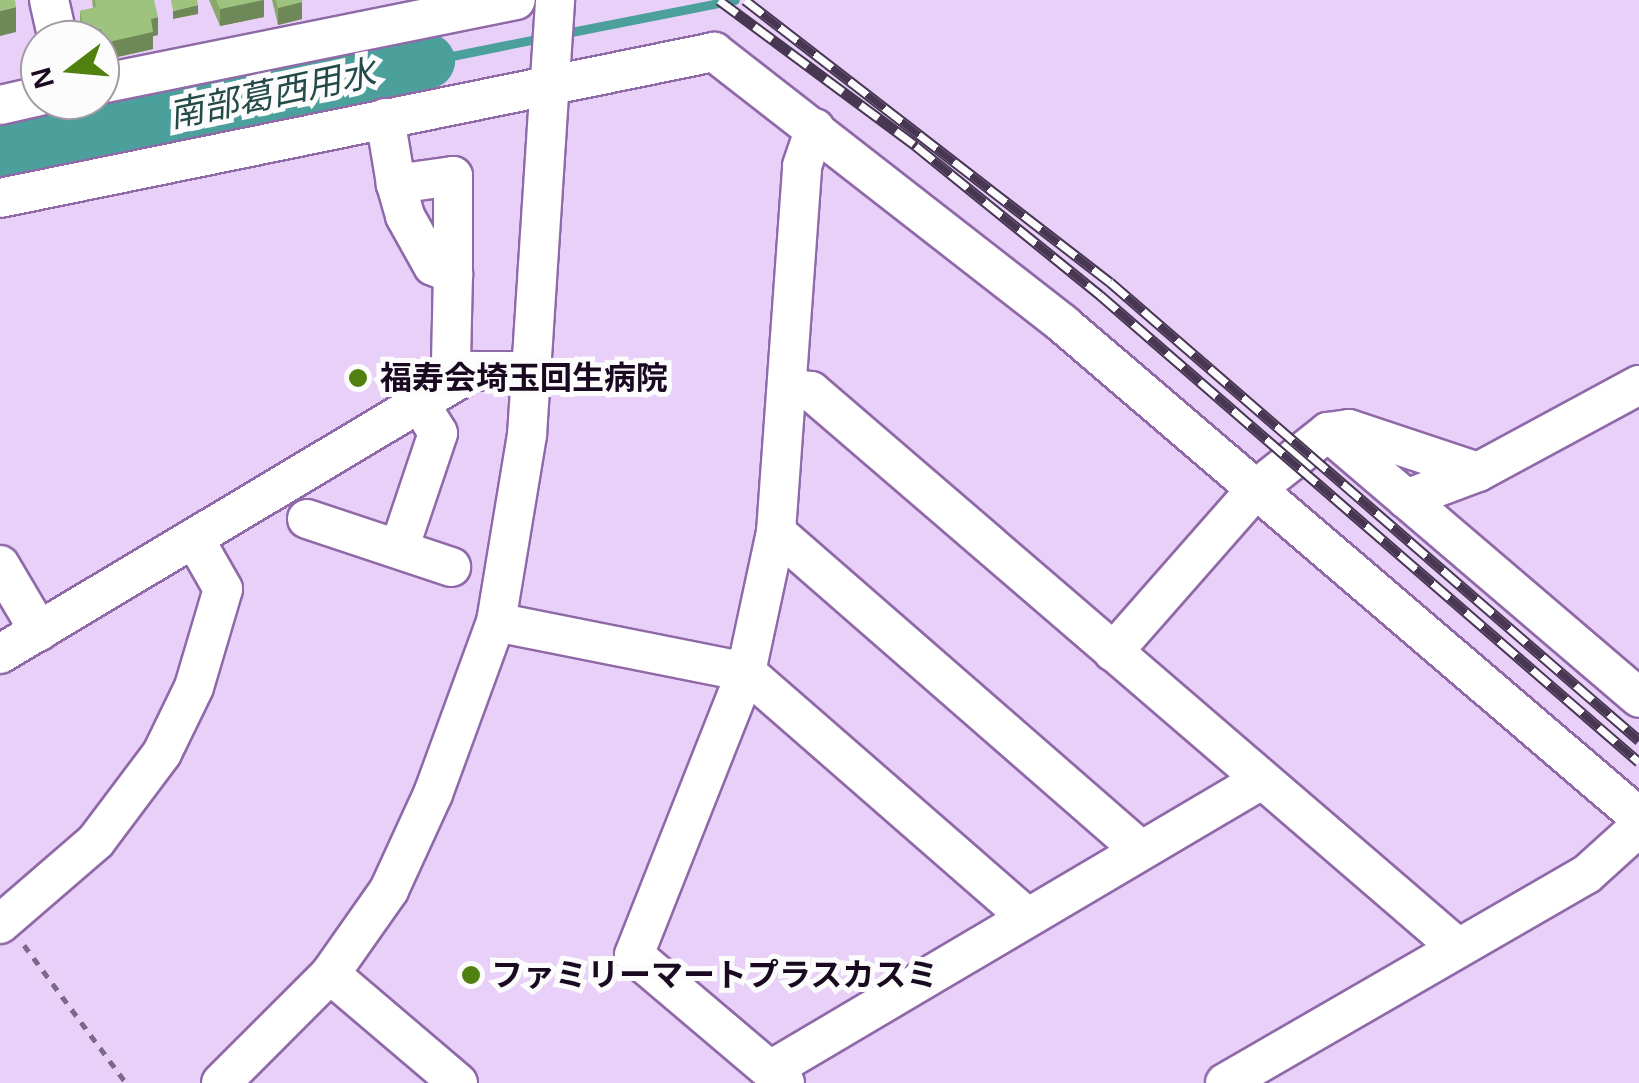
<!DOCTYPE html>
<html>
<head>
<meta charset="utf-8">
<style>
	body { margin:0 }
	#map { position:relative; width:1639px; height:1083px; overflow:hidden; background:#e9d0f9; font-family:Arial,"Noto Sans JP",sans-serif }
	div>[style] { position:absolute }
	.stream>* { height:9px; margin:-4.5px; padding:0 4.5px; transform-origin:4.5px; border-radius:4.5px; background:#4ca09c }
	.river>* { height:55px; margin:-27.5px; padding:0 27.5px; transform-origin:27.5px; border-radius:27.5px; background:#4ca09c }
	.path>* { height:5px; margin-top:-2.5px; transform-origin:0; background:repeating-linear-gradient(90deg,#7c6888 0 8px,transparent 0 16px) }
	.roads { filter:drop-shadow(2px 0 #8f69a8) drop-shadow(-2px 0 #8f69a8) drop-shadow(0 2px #8f69a8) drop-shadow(0 -2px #8f69a8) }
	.minor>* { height:38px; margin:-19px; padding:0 19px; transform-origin:19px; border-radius:19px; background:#fff }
	.rail>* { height:11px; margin-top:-5.5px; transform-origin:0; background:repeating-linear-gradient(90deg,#fcfcfc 0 22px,#483753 0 44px); box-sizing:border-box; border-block:2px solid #483753 }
	.wall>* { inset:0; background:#88a86c }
	.shaded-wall>* { inset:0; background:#6f8858 }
	.building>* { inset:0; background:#9ec37e }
	.dots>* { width:28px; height:28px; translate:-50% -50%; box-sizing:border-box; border:5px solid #fcfcfc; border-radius:50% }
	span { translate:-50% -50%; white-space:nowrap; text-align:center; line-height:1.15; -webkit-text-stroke:10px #fcfcfc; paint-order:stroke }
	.poi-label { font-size:32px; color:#190a22; font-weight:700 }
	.left { translate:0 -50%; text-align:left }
	.water-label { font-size:35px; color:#234a48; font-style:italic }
	.north { position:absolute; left:20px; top:20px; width:100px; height:100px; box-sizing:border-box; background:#fcfcfc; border:2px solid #a19ba5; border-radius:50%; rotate:254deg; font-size:28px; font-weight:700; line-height:40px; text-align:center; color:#190a22 }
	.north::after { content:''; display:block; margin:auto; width:35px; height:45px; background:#508010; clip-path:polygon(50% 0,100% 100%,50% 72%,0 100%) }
</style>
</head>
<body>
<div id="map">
	<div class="stream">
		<div style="left:561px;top:34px;width:177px;rotate:-11.1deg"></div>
		<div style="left:427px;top:61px;width:121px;rotate:-11.4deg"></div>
	</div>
	<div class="river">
		<div style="left:0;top:153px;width:437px;rotate:-12.2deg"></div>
	</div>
	<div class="path">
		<div style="left:24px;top:945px;width:172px;rotate:53.5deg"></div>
	</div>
	<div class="roads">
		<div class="minor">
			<div style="left:49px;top:0;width:41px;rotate:77.3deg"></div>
			<div style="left:100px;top:84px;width:424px;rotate:-11.4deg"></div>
			<div style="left:0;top:105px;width:41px;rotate:-12.7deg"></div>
			<div style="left:385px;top:118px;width:67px;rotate:80.5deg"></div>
			<div style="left:396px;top:184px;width:33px;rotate:74deg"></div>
			<div style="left:405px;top:216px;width:57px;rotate:60.8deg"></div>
			<div style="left:433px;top:266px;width:22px;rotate:22deg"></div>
			<div style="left:453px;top:274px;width:98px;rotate:-90deg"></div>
			<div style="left:453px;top:176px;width:58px;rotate:172deg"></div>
			<div style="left:0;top:198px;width:729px;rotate:-11.56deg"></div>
			<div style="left:714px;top:52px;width:442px;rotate:37.9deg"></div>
			<div style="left:1063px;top:324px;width:758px;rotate:40.56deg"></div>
			<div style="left:453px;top:274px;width:90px;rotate:91.3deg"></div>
			<div style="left:451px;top:364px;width:17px;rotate:59deg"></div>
			<div style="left:790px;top:389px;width:21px;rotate:5deg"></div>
			<div style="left:811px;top:391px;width:851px;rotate:40.71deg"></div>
			<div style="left:1328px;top:432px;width:21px;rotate:-8deg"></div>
			<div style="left:1349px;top:429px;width:136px;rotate:18.4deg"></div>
			<div style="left:1406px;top:499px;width:77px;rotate:-20.6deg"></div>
			<div style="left:1478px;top:472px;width:183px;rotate:-28.4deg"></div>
			<div style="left:307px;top:519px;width:152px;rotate:18.4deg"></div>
			<div style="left:776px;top:532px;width:484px;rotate:41.1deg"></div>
			<div style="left:399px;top:549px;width:122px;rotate:-71.4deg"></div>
			<div style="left:438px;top:433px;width:36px;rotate:-122deg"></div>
			<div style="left:0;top:565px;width:77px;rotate:59.4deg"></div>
			<div style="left:496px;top:622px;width:255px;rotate:11.3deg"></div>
			<div style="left:746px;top:672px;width:373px;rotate:41.1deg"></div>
			<div style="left:1113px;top:652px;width:217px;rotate:-48.7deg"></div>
			<div style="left:1256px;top:489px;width:92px;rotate:-38.4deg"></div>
			<div style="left:1328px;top:432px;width:409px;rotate:40.5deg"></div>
			<div style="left:0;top:654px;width:551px;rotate:-30.89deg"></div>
			<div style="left:473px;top:371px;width:59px"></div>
			<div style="left:0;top:924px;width:127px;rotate:-40.8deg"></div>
			<div style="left:96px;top:841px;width:110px;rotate:-53.1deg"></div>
			<div style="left:162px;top:753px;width:73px;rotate:-64.1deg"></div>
			<div style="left:194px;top:687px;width:102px;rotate:-73.5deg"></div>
			<div style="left:223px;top:589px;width:56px;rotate:-119.7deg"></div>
			<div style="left:330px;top:974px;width:168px;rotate:40.4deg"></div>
			<div style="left:772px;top:1069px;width:568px;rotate:-30.58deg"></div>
			<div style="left:221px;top:1083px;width:154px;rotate:-45deg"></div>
			<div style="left:330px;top:974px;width:103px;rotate:-54.9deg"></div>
			<div style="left:389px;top:890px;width:106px;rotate:-65.4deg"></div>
			<div style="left:433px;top:794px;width:183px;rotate:-69.9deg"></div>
			<div style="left:496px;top:622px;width:190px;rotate:-80.6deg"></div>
			<div style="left:527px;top:435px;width:436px;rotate:-86.3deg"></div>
			<div style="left:785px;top:1083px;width:198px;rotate:-139.7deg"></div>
			<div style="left:634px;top:955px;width:304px;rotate:-68.4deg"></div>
			<div style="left:746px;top:672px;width:143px;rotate:-77.9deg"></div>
			<div style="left:776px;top:532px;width:367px;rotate:-85.9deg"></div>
			<div style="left:802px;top:166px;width:40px;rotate:-71.1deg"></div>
			<div style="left:1225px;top:1083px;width:418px;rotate:-30deg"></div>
			<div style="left:1587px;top:874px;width:70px;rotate:-42.1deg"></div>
		</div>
	</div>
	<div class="rail">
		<div style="left:719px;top:0;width:245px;rotate:36.5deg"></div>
		<div style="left:916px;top:146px;width:237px;rotate:39deg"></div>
		<div style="left:1100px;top:295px;width:713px;rotate:40.91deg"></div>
		<div style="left:745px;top:0;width:461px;rotate:37.7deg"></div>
		<div style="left:1110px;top:282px;width:700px;rotate:40.89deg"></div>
	</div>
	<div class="wall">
		<div style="clip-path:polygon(92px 0,154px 0,158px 35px,153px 36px,153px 49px,104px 60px,100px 40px,83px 40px,80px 28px,80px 11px,93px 8px)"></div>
		<div style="clip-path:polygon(209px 0,264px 0,264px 17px,220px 26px)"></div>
		<div style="clip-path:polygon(272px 0,302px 0,302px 19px,278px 25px)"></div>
	</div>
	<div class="shaded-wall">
		<div style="clip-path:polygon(264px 0,264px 17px,220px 26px,220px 9px)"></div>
		<div style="clip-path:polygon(302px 2px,302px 19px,278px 25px,278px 8px)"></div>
		<div style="clip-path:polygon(198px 5px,198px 14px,173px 19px,173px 11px)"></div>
		<div style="clip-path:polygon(16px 7px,16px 32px,0 36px,0 11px)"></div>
		<div style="clip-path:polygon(158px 17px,158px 35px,153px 36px,153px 49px,104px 60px,104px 43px,151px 19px)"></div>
		<div style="clip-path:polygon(101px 29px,101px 46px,100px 40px,85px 40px,85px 33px)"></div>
	</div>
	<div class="building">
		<div style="clip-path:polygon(0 0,15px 0,16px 7px,0 11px)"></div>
		<div style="clip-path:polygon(95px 0,154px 0,158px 17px,151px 19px,153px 32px,104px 43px,101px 29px,85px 33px,80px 11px,96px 7px)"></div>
		<div style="clip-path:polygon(171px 0,197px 0,198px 5px,173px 11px)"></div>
		<div style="clip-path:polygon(216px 0,263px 0,220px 9px)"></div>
		<div style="clip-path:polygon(276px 0,302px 0,302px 2px,278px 8px)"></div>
	</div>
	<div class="dots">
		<div style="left:358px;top:378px;background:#508010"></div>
		<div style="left:471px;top:975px;background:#508010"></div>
	</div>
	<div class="poi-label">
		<span class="left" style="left:380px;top:378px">福寿会埼玉回生病院</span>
		<span class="left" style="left:491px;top:975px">ファミリーマートプラスカスミ</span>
	</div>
	<div class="water-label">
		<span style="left:272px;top:94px;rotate:-12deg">南部葛西用水</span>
	</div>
	<div class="north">N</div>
</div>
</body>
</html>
